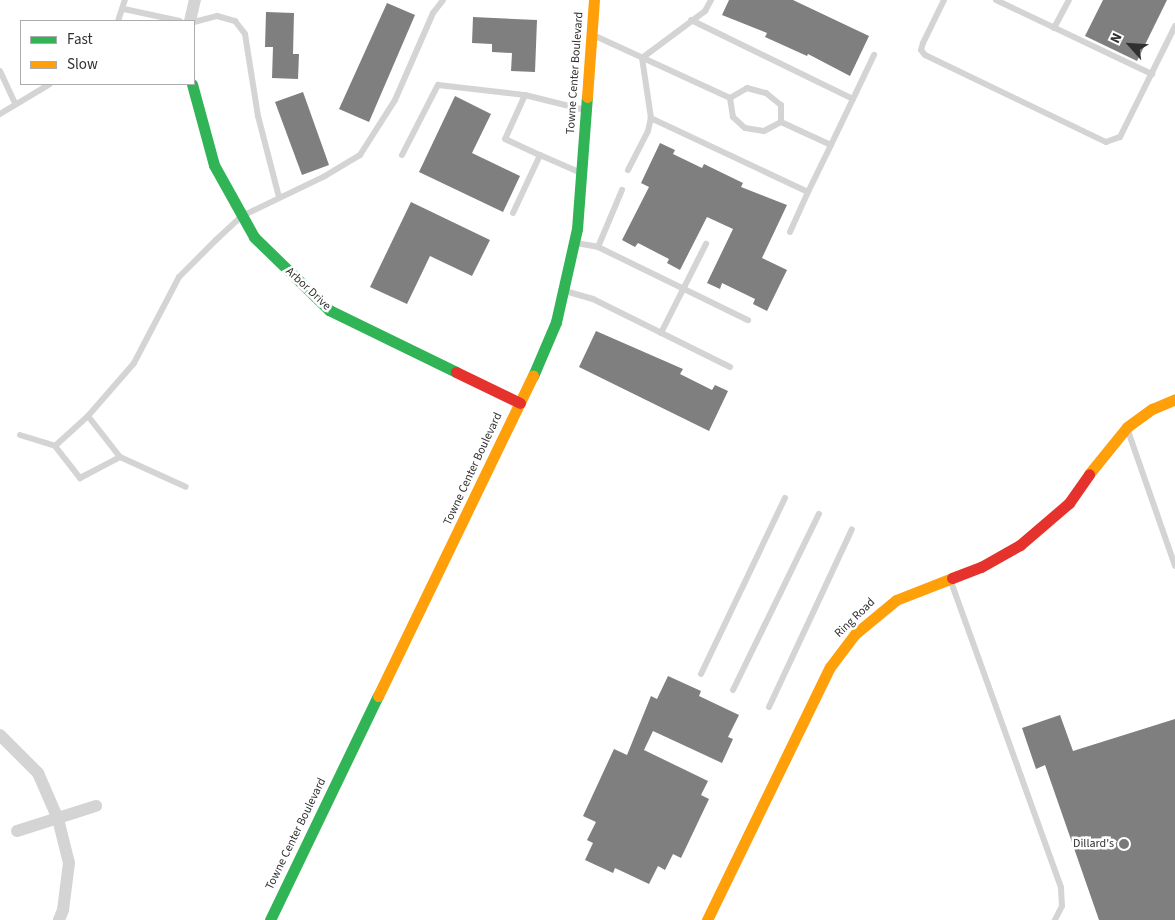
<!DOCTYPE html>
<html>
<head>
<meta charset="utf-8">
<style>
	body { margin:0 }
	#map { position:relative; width:1175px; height:920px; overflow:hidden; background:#fff; font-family:"Source Sans 3",sans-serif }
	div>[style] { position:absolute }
	.building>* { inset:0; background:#7f7f7f }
	.lane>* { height:6px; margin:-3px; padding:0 3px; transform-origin:3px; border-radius:3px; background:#d4d4d4 }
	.street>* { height:12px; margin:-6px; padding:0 6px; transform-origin:6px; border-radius:6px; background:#d4d4d4 }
	.fast>* { height:11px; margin:-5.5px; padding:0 5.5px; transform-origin:5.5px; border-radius:5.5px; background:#30b455 }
	.slow>* { height:11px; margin:-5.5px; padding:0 5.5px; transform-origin:5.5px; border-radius:5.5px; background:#ff9f0a }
	.jam>* { height:11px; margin:-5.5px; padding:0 5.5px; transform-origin:5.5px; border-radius:5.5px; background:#e5322d }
	.dots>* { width:14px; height:14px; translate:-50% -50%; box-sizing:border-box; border:2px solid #fff; border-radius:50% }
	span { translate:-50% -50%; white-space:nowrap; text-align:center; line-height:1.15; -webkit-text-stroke:5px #fff; paint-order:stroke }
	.street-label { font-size:12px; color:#303030 }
	.poi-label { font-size:12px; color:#303030 }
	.right { translate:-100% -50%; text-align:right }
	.legend { position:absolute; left:20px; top:20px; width:175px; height:65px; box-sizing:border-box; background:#fff; border:1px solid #acacac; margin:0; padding:6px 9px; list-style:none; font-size:15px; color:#303030 }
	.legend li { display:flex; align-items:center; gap:10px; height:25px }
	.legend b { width:25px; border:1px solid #acacac }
	.north { position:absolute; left:1105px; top:20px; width:50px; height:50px; -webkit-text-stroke:4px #fff; paint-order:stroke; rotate:296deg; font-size:14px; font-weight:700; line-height:20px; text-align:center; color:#303030 }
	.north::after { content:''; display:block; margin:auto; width:18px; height:22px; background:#303030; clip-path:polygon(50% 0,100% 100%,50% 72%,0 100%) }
</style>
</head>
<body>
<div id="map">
	<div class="building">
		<div style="clip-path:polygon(729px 0,793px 0,869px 36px,850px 76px,808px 54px,807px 56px,765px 37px,767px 33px,722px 15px)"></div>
		<div style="clip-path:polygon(1103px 0,1167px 0,1137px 61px,1085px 36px)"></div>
		<div style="clip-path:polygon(387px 3px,415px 15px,369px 122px,339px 109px)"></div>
		<div style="clip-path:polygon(266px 12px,294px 13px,293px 54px,299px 54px,298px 79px,272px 78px,273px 47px,265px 47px)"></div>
		<div style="clip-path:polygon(473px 17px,537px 20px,535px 72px,511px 71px,512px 53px,492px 52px,492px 44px,472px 43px)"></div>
		<div style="clip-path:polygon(303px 92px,329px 165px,302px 175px,275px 102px)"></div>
		<div style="clip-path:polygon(455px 96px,491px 114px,472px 153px,520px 176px,503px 212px,419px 172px)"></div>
		<div style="clip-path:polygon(660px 143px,675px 150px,673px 154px,702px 168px,704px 164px,743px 183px,741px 187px,787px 205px,762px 258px,787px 270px,767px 311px,753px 304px,755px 299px,722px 283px,720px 289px,707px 283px,733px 229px,707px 217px,680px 270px,667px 263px,669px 259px,638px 243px,635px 247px,622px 240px,649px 187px,641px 183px)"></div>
		<div style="clip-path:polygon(411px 202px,490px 240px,472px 276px,430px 256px,407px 304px,370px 287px)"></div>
		<div style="clip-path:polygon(596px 331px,683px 369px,680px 374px,712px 390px,715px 385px,728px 391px,709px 431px,579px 367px)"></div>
		<div style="clip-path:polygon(668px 676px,701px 691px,699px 696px,739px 715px,728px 737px,733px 739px,722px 763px,653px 731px,644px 750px,708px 781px,701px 795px,709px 799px,681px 858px,673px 854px,665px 870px,658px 866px,649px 884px,615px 868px,613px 873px,585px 860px,593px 843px,587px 840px,596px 822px,583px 816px,614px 749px,627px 755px,651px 696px,657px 699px)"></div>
		<div style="clip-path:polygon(1060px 715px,1073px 751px,1175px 719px,1175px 920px,1099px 920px,1045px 765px,1036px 769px,1022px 728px)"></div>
	</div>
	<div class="lane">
		<div style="left:944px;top:0;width:48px;rotate:116deg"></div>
		<div style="left:923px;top:43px;width:7px;rotate:106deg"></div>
		<div style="left:921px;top:50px;width:6px;rotate:51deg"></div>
		<div style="left:925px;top:55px;width:201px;rotate:25.7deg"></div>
		<div style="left:1106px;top:142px;width:15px;rotate:-20deg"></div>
		<div style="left:1120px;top:137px;width:124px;rotate:-63.6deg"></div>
		<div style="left:996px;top:0;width:173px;rotate:25.4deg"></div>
		<div style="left:124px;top:9px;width:57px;rotate:12.1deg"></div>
		<div style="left:691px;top:20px;width:180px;rotate:26deg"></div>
		<div style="left:853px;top:99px;width:51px;rotate:115.6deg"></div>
		<div style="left:118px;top:21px;width:22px;rotate:-72deg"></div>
		<div style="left:194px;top:22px;width:24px;rotate:-15deg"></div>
		<div style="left:217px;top:16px;width:19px;rotate:16deg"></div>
		<div style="left:235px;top:21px;width:16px;rotate:52deg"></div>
		<div style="left:245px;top:34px;width:83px;rotate:81deg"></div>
		<div style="left:258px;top:116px;width:84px;rotate:75.5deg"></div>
		<div style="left:1054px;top:28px;width:32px;rotate:-62deg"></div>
		<div style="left:593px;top:35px;width:151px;rotate:24.7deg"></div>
		<div style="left:730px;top:98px;width:20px;rotate:-30deg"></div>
		<div style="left:747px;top:88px;width:20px;rotate:15deg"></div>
		<div style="left:766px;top:93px;width:19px;rotate:39deg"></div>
		<div style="left:781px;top:105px;width:17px;rotate:90deg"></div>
		<div style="left:781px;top:122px;width:55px;rotate:24.7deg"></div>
		<div style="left:831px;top:145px;width:52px;rotate:116.1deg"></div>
		<div style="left:808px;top:192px;width:174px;rotate:-154.8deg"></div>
		<div style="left:651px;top:118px;width:13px;rotate:103deg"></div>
		<div style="left:648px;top:131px;width:44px;rotate:117.1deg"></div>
		<div style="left:0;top:71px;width:35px;rotate:65deg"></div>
		<div style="left:525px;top:95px;width:48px;rotate:114.4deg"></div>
		<div style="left:505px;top:139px;width:38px;rotate:25deg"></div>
		<div style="left:730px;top:98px;width:19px;rotate:81deg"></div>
		<div style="left:733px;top:117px;width:16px;rotate:43deg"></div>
		<div style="left:745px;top:128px;width:19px;rotate:9deg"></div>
		<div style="left:764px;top:131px;width:19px;rotate:-28deg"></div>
		<div style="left:853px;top:99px;width:49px;rotate:-64.5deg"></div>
		<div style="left:0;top:114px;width:58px;rotate:-31deg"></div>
		<div style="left:651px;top:118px;width:61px;rotate:-98.5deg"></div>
		<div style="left:642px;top:58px;width:79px;rotate:-36.7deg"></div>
		<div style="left:705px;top:11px;width:13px;rotate:-61deg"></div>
		<div style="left:402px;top:155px;width:79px;rotate:-62.8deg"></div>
		<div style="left:438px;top:85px;width:88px;rotate:6.6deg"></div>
		<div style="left:525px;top:95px;width:62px;rotate:14deg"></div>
		<div style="left:513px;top:213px;width:64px;rotate:-65deg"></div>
		<div style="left:540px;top:155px;width:43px;rotate:23.6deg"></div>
		<div style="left:790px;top:232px;width:44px;rotate:-65.8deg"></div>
		<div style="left:576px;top:243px;width:22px;rotate:10deg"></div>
		<div style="left:598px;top:247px;width:167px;rotate:26deg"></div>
		<div style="left:598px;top:247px;width:62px;rotate:-67.2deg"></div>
		<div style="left:565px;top:291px;width:29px;rotate:16deg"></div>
		<div style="left:593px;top:299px;width:153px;rotate:26.4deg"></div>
		<div style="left:661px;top:333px;width:100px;rotate:-63.2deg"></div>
		<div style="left:1127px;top:428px;width:146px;rotate:70.8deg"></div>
		<div style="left:20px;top:435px;width:37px;rotate:17deg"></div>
		<div style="left:55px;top:446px;width:45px;rotate:-42.3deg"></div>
		<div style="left:88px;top:416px;width:70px;rotate:-49deg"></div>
		<div style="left:134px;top:363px;width:97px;rotate:-62.4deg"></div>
		<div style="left:179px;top:277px;width:52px;rotate:-45deg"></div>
		<div style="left:216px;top:240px;width:35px;rotate:-43deg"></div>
		<div style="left:242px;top:216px;width:92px;rotate:-25.7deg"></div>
		<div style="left:325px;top:176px;width:41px;rotate:-31deg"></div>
		<div style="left:360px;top:155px;width:65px;rotate:-57.5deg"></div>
		<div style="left:395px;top:100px;width:95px;rotate:-66.4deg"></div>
		<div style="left:433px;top:13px;width:16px;rotate:-52deg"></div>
		<div style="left:55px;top:446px;width:41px;rotate:52deg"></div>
		<div style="left:80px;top:478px;width:45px;rotate:-27.7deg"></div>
		<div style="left:120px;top:457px;width:52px;rotate:-128deg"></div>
		<div style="left:120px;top:457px;width:72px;rotate:24.4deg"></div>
		<div style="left:950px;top:579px;width:328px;rotate:70.2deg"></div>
		<div style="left:1061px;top:888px;width:18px;rotate:87deg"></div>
		<div style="left:1062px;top:906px;width:16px;rotate:117deg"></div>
		<div style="left:701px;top:674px;width:195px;rotate:-64.5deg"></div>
		<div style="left:733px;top:690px;width:196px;rotate:-64deg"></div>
		<div style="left:769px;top:707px;width:196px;rotate:-65deg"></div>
	</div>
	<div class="street">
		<div style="left:190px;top:21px;width:22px;rotate:-77deg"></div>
		<div style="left:0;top:735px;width:54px;rotate:45deg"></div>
		<div style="left:38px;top:773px;width:50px;rotate:66.5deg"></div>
		<div style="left:58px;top:819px;width:45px;rotate:76deg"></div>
		<div style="left:69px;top:863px;width:47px;rotate:97.3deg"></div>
		<div style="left:63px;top:910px;width:11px;rotate:112deg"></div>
		<div style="left:17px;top:831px;width:83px;rotate:-17.6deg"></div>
	</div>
	<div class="fast">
		<div style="left:192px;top:84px;width:84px;rotate:74.8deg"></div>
		<div style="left:214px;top:165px;width:82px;rotate:60.9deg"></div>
		<div style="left:254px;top:237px;width:105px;rotate:44.2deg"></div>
		<div style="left:329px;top:310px;width:141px;rotate:26deg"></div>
		<div style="left:533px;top:376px;width:59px;rotate:-66.9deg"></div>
		<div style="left:556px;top:322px;width:95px;rotate:-77.3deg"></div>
		<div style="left:577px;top:229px;width:132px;rotate:-85.7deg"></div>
		<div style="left:270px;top:920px;width:249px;rotate:-64.3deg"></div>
	</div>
	<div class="slow">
		<div style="left:587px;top:97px;width:97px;rotate:-85.9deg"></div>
		<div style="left:1089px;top:474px;width:60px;rotate:-51deg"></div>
		<div style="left:1127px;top:427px;width:31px;rotate:-36deg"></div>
		<div style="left:1152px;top:409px;width:25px;rotate:-23deg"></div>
		<div style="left:378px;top:696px;width:356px;rotate:-64.2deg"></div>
		<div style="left:707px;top:920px;width:281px;rotate:-64.1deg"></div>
		<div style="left:830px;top:667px;width:41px;rotate:-52.9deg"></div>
		<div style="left:855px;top:634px;width:53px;rotate:-39.7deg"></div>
		<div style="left:896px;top:600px;width:60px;rotate:-21.4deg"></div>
	</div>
	<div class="jam">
		<div style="left:456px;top:372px;width:71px;rotate:25.8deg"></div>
		<div style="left:952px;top:578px;width:31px;rotate:-21deg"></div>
		<div style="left:981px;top:567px;width:45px;rotate:-29.4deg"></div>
		<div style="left:1020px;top:545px;width:65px;rotate:-40.6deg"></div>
		<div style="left:1069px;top:503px;width:35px;rotate:-55deg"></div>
	</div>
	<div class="dots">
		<div style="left:1124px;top:844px;background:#787878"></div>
	</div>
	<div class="street-label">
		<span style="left:575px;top:73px;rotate:-86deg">Towne Center Boulevard</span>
		<span style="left:308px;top:289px;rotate:43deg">Arbor Drive</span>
		<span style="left:473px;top:469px;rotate:-65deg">Towne Center Boulevard</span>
		<span style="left:855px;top:618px;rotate:-44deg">Ring Road</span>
		<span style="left:296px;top:834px;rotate:-64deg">Towne Center Boulevard</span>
	</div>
	<div class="poi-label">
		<span class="right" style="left:1114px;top:844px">Dillard's</span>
	</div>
	<ul class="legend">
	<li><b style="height:6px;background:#30b455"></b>Fast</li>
	<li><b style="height:6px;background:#ff9f0a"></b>Slow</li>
	</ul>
	<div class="north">N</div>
</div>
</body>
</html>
